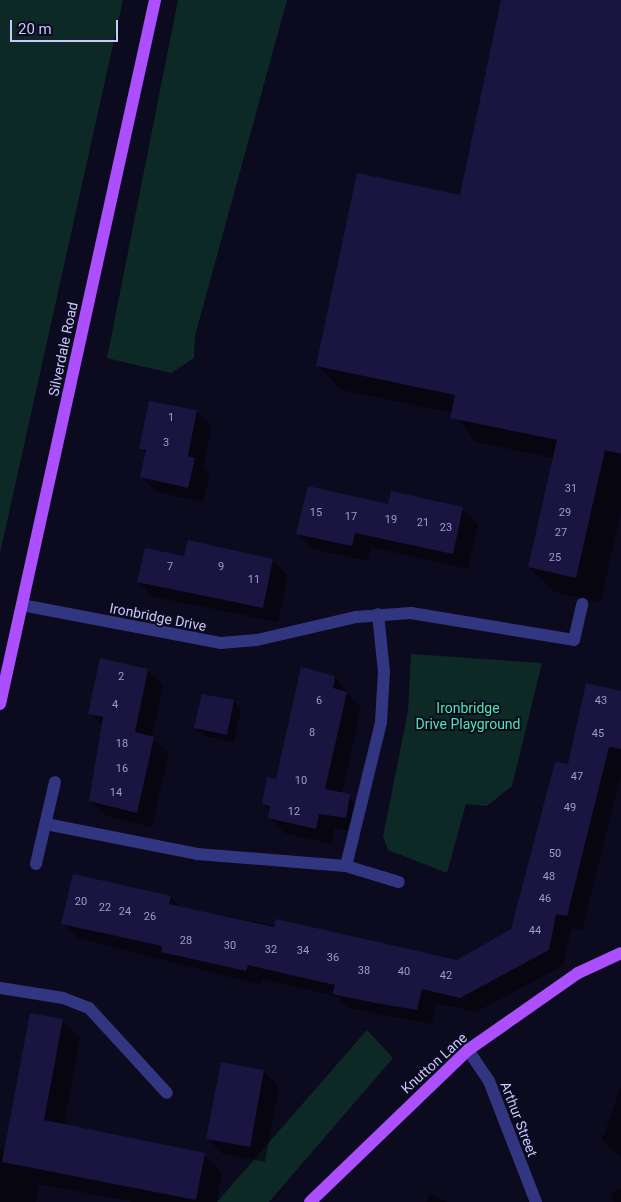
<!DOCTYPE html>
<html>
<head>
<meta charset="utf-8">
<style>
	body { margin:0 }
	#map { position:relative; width:621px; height:1202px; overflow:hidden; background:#0c0a1e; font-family:Roboto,sans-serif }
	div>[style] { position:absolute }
	.green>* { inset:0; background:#0d2925 }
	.shadow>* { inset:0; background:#0007 }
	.building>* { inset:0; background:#1a1540 }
	.minor>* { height:12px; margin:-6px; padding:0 6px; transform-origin:6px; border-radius:6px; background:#323681 }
	.major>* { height:12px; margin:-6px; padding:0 6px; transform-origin:6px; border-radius:6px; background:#ac4fff }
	span { translate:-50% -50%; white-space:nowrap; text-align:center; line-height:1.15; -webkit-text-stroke:4px #0c0a1e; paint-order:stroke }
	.number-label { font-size:11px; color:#9d9bcf }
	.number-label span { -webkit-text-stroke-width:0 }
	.street-label { font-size:14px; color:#c9c8ff }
	.park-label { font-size:14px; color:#4ce7b1 }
	.scale { position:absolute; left:10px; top:20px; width:108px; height:22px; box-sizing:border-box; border:2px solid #c9c8ff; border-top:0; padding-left:6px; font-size:15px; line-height:18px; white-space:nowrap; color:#c9c8ff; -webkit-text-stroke:4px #0c0a1e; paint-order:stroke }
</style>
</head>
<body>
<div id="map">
	<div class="green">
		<div style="clip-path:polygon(0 0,123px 0,0 553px)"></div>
		<div style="clip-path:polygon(178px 0,287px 0,195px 336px,194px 358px,171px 373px,107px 358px)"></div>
		<div style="clip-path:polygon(411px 654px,542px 663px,512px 786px,487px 806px,466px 804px,447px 873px,388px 850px,383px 837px,408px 711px)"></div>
		<div style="clip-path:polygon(367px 1030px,393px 1058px,269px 1202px,217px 1202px)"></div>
	</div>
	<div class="shadow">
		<div style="clip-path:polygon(502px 0,621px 0,621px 511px,601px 602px,554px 592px,529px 567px,554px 458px,476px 442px,453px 413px,342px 390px,318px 366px,461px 197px)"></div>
		<div style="clip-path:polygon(150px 402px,197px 412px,212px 427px,203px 468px,210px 474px,203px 502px,157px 492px,141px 476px,146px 454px,140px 448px)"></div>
		<div style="clip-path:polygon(389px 506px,462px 509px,478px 524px,468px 569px,371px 547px,368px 561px,313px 549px,298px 534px)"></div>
		<div style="clip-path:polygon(189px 542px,273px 561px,288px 576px,278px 622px,154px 597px,138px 582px,185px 558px)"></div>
		<div style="clip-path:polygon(147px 670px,163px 685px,152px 738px,169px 753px,152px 827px,106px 816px,90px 801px,103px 726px,90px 713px)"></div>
		<div style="clip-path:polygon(335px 677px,361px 708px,342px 794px,365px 811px,361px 833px,335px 828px,331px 844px,284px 833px,269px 817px,270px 811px,263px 804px)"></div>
		<div style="clip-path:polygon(621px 692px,621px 775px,582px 930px,571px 928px,564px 965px,476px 1012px,436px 1003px,432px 1024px,349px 1008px,336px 996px,262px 979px,261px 985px,78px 938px,63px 923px,170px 897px,180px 907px,458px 961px,512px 930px,569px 766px)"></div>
		<div style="clip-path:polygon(233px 701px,241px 709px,234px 742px,204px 736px,196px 728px)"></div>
		<div style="clip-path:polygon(62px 1020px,80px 1039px,64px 1125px,204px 1154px,222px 1173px,217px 1202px,134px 1202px,39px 1184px,36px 1202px,0 1202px,0 1150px,5px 1151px)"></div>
		<div style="clip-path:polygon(264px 1071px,279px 1087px,265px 1162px,223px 1154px,207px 1138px)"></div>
		<div style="clip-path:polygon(621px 1087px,621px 1157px,602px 1140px)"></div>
		<div style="clip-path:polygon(621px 1189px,621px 1202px,614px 1202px,611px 1193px)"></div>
		<div style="clip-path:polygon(429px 1194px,448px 1202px,426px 1202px)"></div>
	</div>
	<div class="building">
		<div style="clip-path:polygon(501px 0,621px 0,621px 454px,605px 450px,576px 578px,528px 567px,557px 440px,450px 418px,455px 395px,316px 366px,357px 173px,460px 195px)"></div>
		<div style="clip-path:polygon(149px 401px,197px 410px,188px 456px,195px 458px,188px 488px,140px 477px,146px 450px,139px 449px)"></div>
		<div style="clip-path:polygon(308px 486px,388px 504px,391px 491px,463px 507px,453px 554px,355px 533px,352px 546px,296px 534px)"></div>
		<div style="clip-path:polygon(188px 540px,273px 559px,263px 608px,137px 582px,145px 548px,184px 556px)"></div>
		<div style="clip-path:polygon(100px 658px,148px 669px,135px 732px,154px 737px,137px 813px,89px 801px,103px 717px,88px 714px)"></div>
		<div style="clip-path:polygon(301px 667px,335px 676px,333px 688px,347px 692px,325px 789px,350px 794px,346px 818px,319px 814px,316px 829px,268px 818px,270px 806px,262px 804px,267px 777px,276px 779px)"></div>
		<div style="clip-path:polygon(586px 683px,621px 691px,621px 749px,609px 747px,567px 916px,556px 914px,549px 950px,460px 998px,422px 989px,417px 1010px,375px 1003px,332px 994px,335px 985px,248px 965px,246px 971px,161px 952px,162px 946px,61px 924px,73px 874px,171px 896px,169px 904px,210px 913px,274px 927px,276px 919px,457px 960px,511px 929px,555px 762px,568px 764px)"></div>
		<div style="clip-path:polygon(202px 694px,234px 700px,227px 735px,194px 728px)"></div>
		<div style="clip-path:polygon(30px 1013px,63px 1019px,44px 1120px,205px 1153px,196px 1200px,2px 1162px)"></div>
		<div style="clip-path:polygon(221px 1062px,264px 1070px,250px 1147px,206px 1139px)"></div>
	</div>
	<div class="minor">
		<div style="left:22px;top:605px;width:203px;rotate:10.8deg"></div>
		<div style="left:221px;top:643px;width:36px;rotate:-5deg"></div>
		<div style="left:257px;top:640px;width:102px;rotate:-13.1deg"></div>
		<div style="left:356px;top:617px;width:55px;rotate:-4.2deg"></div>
		<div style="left:411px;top:613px;width:165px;rotate:9.4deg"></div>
		<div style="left:574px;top:640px;width:37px;rotate:-77deg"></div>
		<div style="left:46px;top:824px;width:154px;rotate:11.2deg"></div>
		<div style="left:197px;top:854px;width:149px;rotate:4.6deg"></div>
		<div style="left:346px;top:866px;width:55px;rotate:16.8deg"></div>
		<div style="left:36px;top:864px;width:84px;rotate:-77deg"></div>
		<div style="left:346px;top:866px;width:148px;rotate:-76.3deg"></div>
		<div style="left:381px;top:722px;width:50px;rotate:-86.6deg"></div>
		<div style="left:384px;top:672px;width:58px;rotate:-95.9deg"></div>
		<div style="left:0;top:988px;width:64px;rotate:9deg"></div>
		<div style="left:63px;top:998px;width:28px;rotate:21deg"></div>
		<div style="left:89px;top:1008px;width:115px;rotate:47.5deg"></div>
		<div style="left:468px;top:1050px;width:37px;rotate:56deg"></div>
		<div style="left:489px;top:1081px;width:130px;rotate:68.8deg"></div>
	</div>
	<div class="major">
		<div style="left:0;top:704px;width:721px;rotate:-77.58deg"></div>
		<div style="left:310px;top:1202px;width:219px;rotate:-43.9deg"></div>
		<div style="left:468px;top:1050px;width:134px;rotate:-35deg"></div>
		<div style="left:578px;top:973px;width:47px;rotate:-24.9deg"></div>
	</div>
	<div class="number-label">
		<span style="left:171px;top:418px">1</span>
		<span style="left:166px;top:443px">3</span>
		<span style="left:571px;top:489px">31</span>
		<span style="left:316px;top:513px">15</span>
		<span style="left:565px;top:513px">29</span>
		<span style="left:351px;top:517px">17</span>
		<span style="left:391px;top:520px">19</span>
		<span style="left:423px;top:523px">21</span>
		<span style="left:446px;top:528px">23</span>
		<span style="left:561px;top:533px">27</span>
		<span style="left:555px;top:558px">25</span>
		<span style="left:170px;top:567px">7</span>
		<span style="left:221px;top:567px">9</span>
		<span style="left:254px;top:580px">11</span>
		<span style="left:121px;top:677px">2</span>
		<span style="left:319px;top:701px">6</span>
		<span style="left:601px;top:701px">43</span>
		<span style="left:115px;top:705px">4</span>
		<span style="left:312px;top:733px">8</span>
		<span style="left:598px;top:734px">45</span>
		<span style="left:122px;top:744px">18</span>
		<span style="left:122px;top:769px">16</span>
		<span style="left:577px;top:777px">47</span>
		<span style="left:301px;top:781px">10</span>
		<span style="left:116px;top:793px">14</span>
		<span style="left:570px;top:808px">49</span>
		<span style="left:294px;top:812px">12</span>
		<span style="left:555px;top:854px">50</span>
		<span style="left:549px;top:877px">48</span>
		<span style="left:545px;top:899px">46</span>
		<span style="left:81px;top:902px">20</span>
		<span style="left:105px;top:908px">22</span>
		<span style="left:125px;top:912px">24</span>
		<span style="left:150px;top:917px">26</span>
		<span style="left:535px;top:931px">44</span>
		<span style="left:186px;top:941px">28</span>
		<span style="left:230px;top:946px">30</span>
		<span style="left:271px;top:950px">32</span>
		<span style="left:303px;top:951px">34</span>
		<span style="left:333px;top:958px">36</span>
		<span style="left:364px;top:971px">38</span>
		<span style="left:404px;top:972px">40</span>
		<span style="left:446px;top:976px">42</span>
	</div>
	<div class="street-label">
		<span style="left:63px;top:349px;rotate:-78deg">Silverdale Road</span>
		<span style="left:158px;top:617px;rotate:11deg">Ironbridge Drive</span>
		<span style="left:434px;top:1063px;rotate:-42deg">Knutton Lane</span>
		<span style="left:519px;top:1119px;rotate:69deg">Arthur Street</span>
	</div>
	<div class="park-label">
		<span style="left:468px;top:716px">Ironbridge<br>Drive Playground</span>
	</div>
	<div class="scale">20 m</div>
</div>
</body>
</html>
